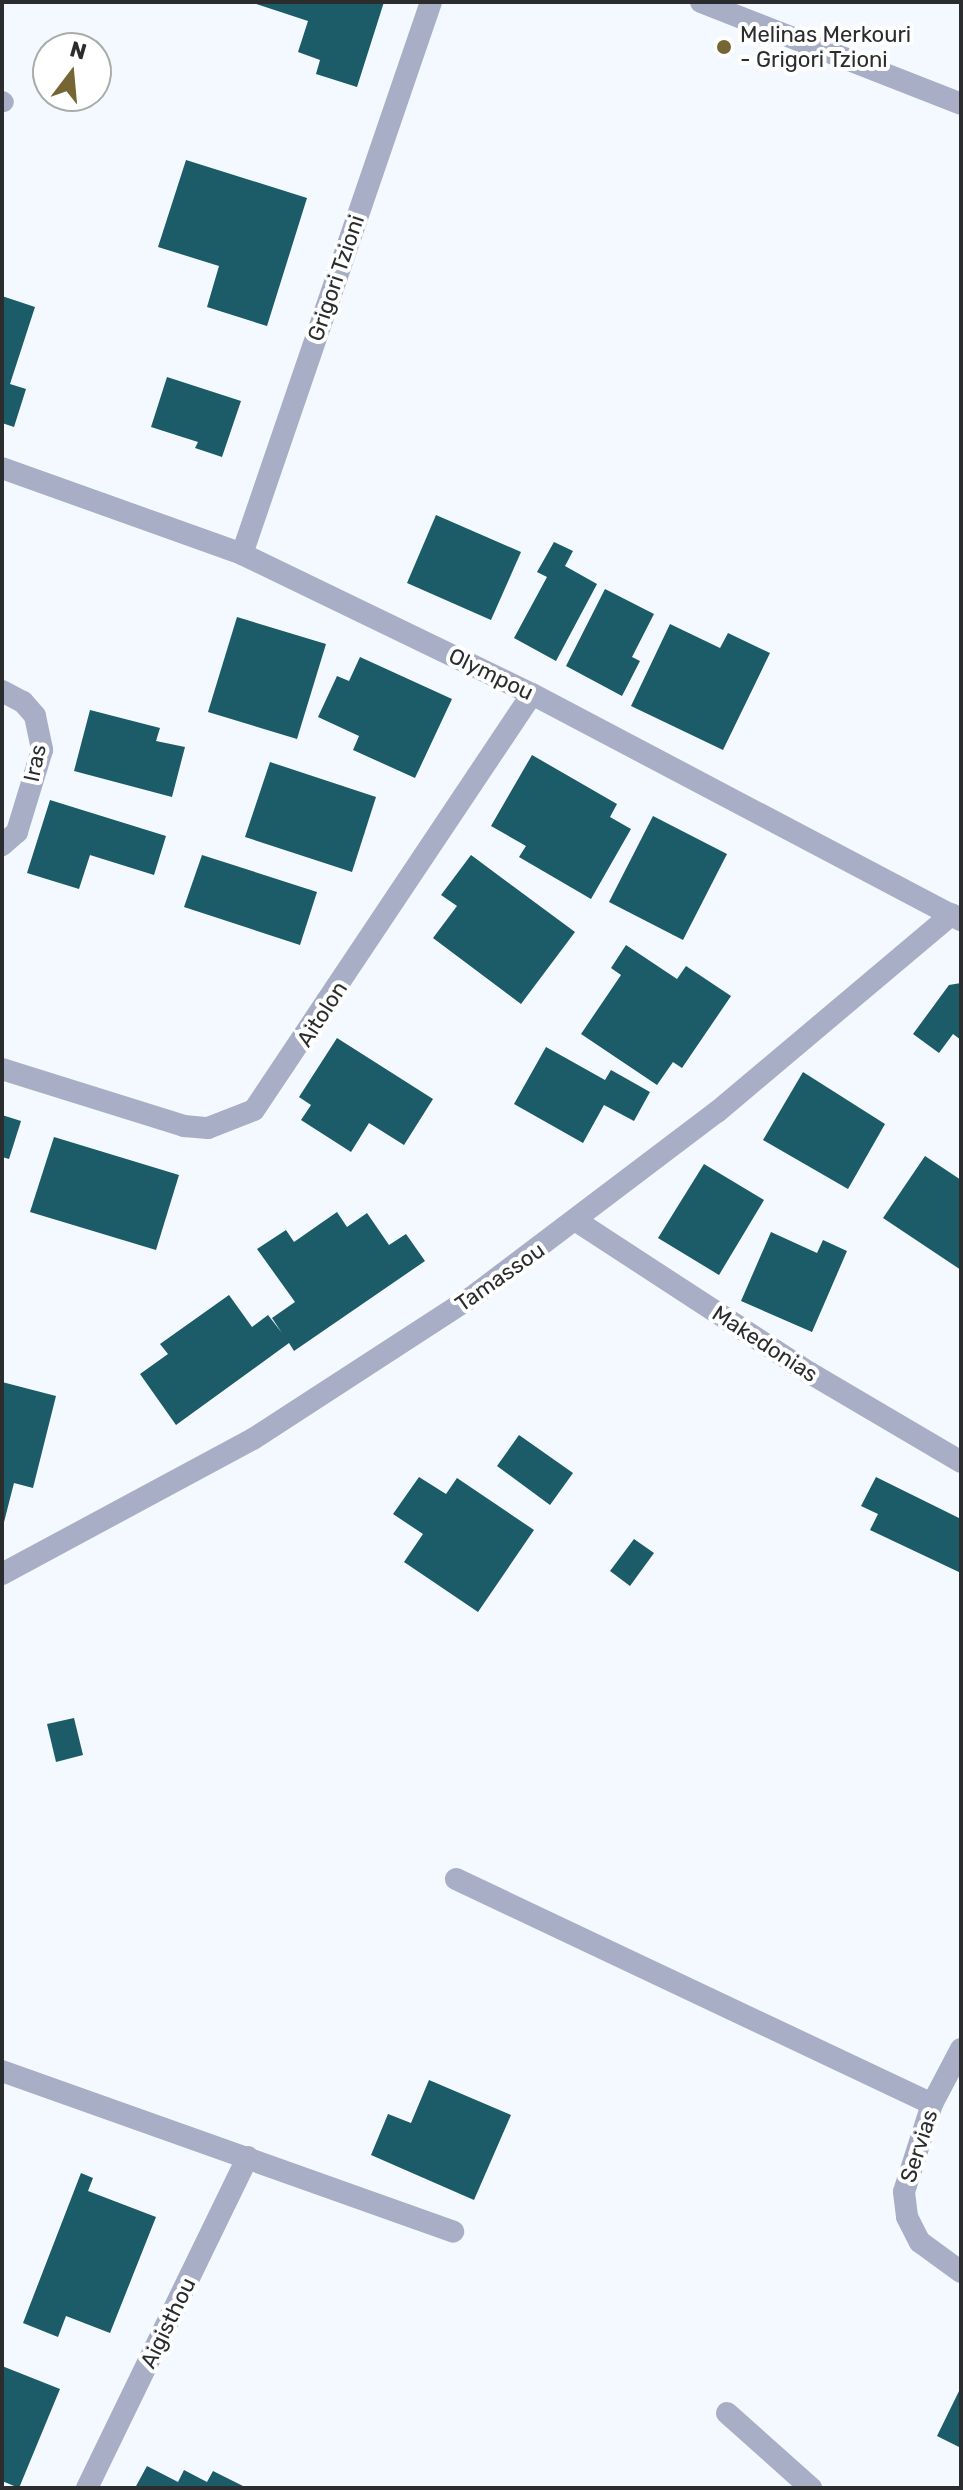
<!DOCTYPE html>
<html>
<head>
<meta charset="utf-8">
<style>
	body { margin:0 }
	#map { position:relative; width:963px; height:2490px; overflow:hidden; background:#f3f9fe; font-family:Rubik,sans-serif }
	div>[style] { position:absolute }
	.building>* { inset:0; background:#1c5b68 }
	.service>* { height:20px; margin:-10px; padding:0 10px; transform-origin:10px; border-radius:10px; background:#a9aec7 }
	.minor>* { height:22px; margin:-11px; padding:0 11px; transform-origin:11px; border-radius:11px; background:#a9aec7 }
	.tertiary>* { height:22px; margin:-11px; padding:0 11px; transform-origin:11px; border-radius:11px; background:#a9aec7 }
	.dots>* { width:22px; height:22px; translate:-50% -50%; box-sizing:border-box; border:4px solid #fff; border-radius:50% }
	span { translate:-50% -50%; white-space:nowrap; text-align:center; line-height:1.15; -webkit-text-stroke:8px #fff; paint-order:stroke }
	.poi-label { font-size:22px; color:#2a2c2e }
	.left { translate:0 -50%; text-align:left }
	.street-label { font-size:22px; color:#2a2c2e }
	.frame { position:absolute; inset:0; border:4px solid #2a2c2e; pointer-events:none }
	.north { position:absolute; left:32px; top:32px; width:80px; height:80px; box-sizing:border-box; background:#fff; border:2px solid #aaabab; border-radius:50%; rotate:16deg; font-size:22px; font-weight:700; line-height:32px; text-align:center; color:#2a2c2e }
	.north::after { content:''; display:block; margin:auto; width:28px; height:36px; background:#766634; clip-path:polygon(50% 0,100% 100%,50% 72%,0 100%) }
</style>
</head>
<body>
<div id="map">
	<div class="building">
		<div style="clip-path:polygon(250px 2px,384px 2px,357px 87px,316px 74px,320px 60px,298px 52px,308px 21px)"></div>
		<div style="clip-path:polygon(186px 160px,307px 198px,267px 326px,207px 307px,219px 266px,158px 247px)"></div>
		<div style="clip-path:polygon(2px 296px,35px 307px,10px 384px,26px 389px,14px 427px,2px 423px)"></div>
		<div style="clip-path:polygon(167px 377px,241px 401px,222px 457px,195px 448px,198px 442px,151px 427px)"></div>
		<div style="clip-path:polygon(436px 515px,521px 552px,491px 620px,407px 583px)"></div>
		<div style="clip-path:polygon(554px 542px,573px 551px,565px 566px,597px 584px,556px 661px,514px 638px,547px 577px,537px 572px)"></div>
		<div style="clip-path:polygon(605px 589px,654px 614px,632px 657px,640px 661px,622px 696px,566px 666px)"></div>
		<div style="clip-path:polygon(237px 617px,326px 644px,297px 739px,208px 712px)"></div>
		<div style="clip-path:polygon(670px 624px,720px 648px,728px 633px,770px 653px,723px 750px,631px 706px)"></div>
		<div style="clip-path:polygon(360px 657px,452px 699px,415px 778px,353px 750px,359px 736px,318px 717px,337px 676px,349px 681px)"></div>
		<div style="clip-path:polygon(90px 710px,160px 728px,156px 741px,185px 747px,172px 797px,74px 771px)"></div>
		<div style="clip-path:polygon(532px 755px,617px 804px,610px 817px,631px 829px,591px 899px,519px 857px,526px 846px,491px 826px)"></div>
		<div style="clip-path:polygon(270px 762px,376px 797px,352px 872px,245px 837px)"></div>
		<div style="clip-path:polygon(50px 800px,166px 836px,154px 875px,90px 855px,79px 889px,27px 873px)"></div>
		<div style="clip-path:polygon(653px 816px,727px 854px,683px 940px,609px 902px)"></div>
		<div style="clip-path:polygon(202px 855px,317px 892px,300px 945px,184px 907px)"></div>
		<div style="clip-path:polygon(471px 855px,575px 932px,521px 1004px,433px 938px,457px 906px,441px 895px)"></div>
		<div style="clip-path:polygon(626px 945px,677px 979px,686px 966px,731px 996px,682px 1068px,673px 1062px,657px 1085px,581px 1034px,621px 975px,611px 968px)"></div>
		<div style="clip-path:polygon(961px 983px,961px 1040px,953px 1034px,939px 1053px,913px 1034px,949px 985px)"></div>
		<div style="clip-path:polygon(337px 1038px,433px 1099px,404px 1145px,369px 1123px,351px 1152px,301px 1120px,311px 1105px,299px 1097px)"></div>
		<div style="clip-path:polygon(546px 1047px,605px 1080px,611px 1070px,650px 1092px,634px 1121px,604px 1105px,583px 1143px,514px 1104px)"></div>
		<div style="clip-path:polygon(803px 1072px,885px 1124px,848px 1189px,763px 1140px)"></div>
		<div style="clip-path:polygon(2px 1115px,21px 1121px,9px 1159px,2px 1157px)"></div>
		<div style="clip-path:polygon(54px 1137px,179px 1175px,156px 1250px,30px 1212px)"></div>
		<div style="clip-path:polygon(925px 1156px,961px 1180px,961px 1270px,883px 1218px)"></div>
		<div style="clip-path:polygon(704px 1164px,764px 1200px,719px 1275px,658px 1238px)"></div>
		<div style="clip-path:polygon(337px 1212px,347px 1227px,367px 1213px,389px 1245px,406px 1234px,425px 1261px,294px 1351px,289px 1343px,176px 1425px,140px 1374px,168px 1354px,160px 1344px,229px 1295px,252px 1327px,268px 1315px,282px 1333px,272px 1318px,295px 1302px,257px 1249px,286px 1230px,294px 1242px)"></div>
		<div style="clip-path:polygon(771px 1232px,817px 1253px,823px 1240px,847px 1251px,812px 1332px,741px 1301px)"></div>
		<div style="clip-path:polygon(2px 1382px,56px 1396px,33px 1488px,14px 1483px,3px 1526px)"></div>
		<div style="clip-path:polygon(519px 1435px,573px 1473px,550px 1505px,497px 1466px)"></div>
		<div style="clip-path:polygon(419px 1477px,446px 1494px,457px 1478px,534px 1530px,478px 1612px,404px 1562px,423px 1534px,393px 1514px)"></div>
		<div style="clip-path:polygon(876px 1477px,961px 1519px,961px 1573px,870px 1530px,878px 1514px,861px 1506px)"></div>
		<div style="clip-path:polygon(634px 1539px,654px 1553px,630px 1586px,610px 1571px)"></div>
		<div style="clip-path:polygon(74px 1718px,83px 1755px,56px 1762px,47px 1724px)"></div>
		<div style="clip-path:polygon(429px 2080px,511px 2115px,474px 2200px,371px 2155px,388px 2114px,411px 2123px)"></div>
		<div style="clip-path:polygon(81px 2173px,93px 2178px,88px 2191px,156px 2217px,110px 2333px,66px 2316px,58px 2337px,23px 2323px)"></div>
		<div style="clip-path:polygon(2px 2366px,60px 2389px,19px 2488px,2px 2481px)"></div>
		<div style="clip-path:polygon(961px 2387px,961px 2448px,937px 2436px)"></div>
		<div style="clip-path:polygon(147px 2466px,178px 2482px,184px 2470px,207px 2482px,213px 2471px,247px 2488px,135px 2488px)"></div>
	</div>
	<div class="service">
		<div style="left:2px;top:101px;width:2px;rotate:27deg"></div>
	</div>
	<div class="minor">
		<div style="left:2px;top:468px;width:255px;rotate:19.7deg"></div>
		<div style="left:242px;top:554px;width:322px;rotate:25.8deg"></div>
		<div style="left:532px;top:694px;width:485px;rotate:27.8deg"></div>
		<div style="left:242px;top:554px;width:583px;rotate:-71.1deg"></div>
		<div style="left:2px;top:691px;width:24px;rotate:28deg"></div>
		<div style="left:23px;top:702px;width:18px;rotate:49deg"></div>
		<div style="left:35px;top:716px;width:35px;rotate:78deg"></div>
		<div style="left:42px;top:750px;width:86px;rotate:107deg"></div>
		<div style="left:17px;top:832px;width:20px;rotate:139deg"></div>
		<div style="left:2px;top:1069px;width:191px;rotate:17.4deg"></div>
		<div style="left:184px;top:1126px;width:24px;rotate:5deg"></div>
		<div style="left:208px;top:1128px;width:49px;rotate:-21.4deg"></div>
		<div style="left:254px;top:1110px;width:500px;rotate:-56.25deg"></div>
		<div style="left:578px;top:1222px;width:277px;rotate:33.1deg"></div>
		<div style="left:810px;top:1373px;width:175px;rotate:30.5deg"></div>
		<div style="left:2px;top:1574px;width:285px;rotate:-28.3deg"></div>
		<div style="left:253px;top:1439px;width:266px;rotate:-33deg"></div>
		<div style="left:476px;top:1294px;width:302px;rotate:-37.1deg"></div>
		<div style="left:717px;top:1112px;width:307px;rotate:-40.1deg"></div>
		<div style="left:456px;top:1879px;width:526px;rotate:25.3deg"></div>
		<div style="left:961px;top:2049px;width:62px;rotate:117.8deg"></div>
		<div style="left:932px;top:2104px;width:92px;rotate:107.7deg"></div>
		<div style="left:904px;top:2192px;width:25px;rotate:83deg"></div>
		<div style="left:907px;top:2217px;width:28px;rotate:63deg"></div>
		<div style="left:920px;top:2242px;width:51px;rotate:36.2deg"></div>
		<div style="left:2px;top:2071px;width:479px;rotate:19.6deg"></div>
		<div style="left:727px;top:2413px;width:113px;rotate:41.8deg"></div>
		<div style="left:87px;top:2488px;width:368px;rotate:-64.1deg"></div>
	</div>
	<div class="tertiary">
		<div style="left:701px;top:2px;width:279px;rotate:21.4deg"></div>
	</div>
	<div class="dots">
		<div style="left:724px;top:47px;background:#766634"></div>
	</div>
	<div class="poi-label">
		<span class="left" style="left:740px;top:47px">Melinas Merkouri<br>- Grigori Tzioni</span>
	</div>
	<div class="street-label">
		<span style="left:336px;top:278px;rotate:-71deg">Grigori Tzioni</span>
		<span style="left:491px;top:674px;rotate:26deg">Olympou</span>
		<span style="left:35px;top:763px;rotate:-78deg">Iras</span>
		<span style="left:322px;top:1014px;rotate:-57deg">Aitolon</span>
		<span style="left:500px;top:1277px;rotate:-35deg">Tamassou</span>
		<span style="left:765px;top:1344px;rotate:33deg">Makedonias</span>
		<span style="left:919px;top:2146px;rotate:-72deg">Servias</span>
		<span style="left:168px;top:2323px;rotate:-64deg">Aigisthou</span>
	</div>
	<div class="frame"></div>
	<div class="north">N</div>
</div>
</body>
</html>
